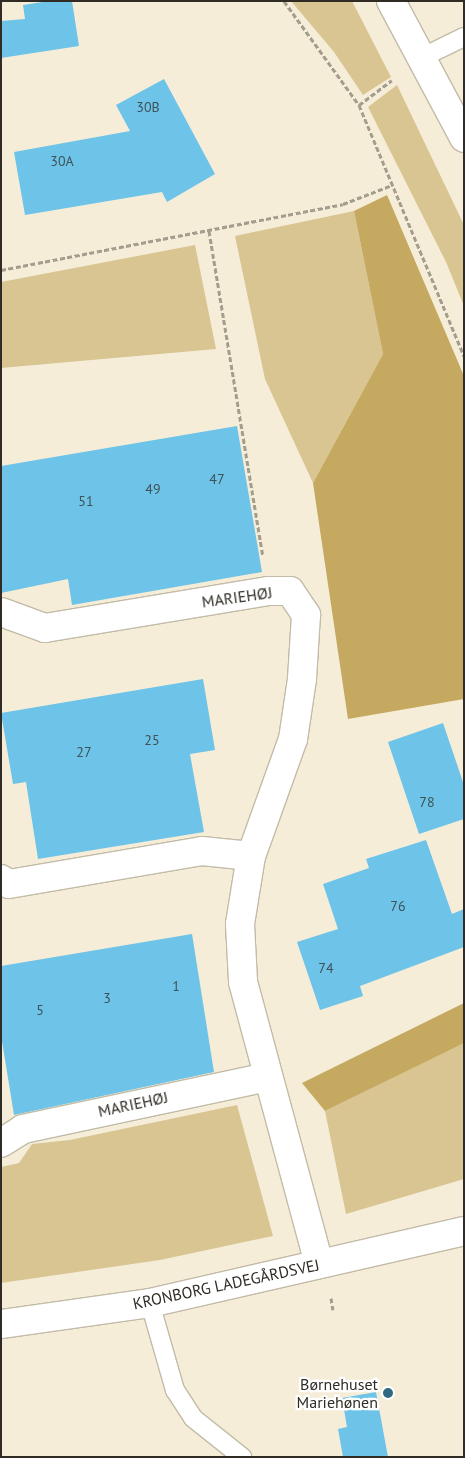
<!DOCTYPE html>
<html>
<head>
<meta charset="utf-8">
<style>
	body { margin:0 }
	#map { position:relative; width:465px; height:1458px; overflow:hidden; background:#f5edd8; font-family:"PT Sans",sans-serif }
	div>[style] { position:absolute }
	.green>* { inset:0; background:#d9c592 }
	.forest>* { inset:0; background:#c5a960 }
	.building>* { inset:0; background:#6dc3e8 }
	.path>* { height:3px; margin-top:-1.5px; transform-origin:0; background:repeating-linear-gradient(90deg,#a39d8e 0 5px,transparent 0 7.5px) }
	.roads { filter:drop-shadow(1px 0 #c2bba7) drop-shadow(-1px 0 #c2bba7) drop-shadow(0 1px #c2bba7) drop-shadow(0 -1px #c2bba7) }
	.lane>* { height:18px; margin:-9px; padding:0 9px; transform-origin:9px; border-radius:9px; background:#fff }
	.street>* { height:28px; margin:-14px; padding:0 14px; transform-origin:14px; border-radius:14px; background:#fff }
	.secondary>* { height:28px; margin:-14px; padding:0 14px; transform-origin:14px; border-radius:14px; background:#fff }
	.dots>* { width:14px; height:14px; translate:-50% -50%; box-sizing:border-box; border:2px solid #fff; border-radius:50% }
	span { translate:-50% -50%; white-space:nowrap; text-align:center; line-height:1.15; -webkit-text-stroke:4.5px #fff; paint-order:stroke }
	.number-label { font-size:14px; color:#3f5256 }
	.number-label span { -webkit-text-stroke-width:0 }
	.street-label { font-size:16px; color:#302c25 }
	.poi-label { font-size:16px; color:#302c25 }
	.right { translate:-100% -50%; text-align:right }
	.frame { position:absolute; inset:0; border:2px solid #302c25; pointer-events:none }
</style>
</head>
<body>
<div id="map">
	<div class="green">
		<div style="clip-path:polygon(291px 1px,352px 1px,391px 77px,363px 95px,334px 52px)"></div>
		<div style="clip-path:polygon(397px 85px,464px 225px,464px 306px,446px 262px,368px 107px)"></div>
		<div style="clip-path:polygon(354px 211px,383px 354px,313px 483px,265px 379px,235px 236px)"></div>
		<div style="clip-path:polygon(195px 245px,216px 349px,1px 368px,1px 282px)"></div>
		<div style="clip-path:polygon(464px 1043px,464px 1179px,346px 1214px,325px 1111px)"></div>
		<div style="clip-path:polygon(237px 1105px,273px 1236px,160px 1260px,1px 1283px,1px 1167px,19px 1163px,32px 1144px,70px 1140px)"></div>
	</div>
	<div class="forest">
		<div style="clip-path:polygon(387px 195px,464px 376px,464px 699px,348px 719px,313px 483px,383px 354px,354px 211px)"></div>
		<div style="clip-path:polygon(464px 1003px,464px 1043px,450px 1050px,325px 1111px,302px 1083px)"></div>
	</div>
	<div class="building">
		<div style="clip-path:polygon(49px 1px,72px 1px,79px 46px,1px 58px,1px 21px,25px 19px,23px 5px)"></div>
		<div style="clip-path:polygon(164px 79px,215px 174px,167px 202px,162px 192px,25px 215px,14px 152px,130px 131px,116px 105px)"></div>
		<div style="clip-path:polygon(237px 426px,262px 572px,72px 605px,68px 579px,1px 593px,1px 466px)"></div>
		<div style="clip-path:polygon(203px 679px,215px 750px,190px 754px,204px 832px,38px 859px,26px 782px,13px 784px,1px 713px)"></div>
		<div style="clip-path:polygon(443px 723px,464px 785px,464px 819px,419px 834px,388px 742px)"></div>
		<div style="clip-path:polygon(426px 840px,452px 914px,464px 909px,464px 947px,360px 986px,363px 996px,320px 1010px,297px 942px,338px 929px,323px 884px,369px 868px,366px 859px)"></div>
		<div style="clip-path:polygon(192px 934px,214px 1072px,14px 1115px,1px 1035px,1px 966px)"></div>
		<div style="clip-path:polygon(376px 1392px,388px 1457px,343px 1457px,338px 1429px,347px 1427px,342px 1398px)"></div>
	</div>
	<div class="path">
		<div style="left:284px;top:1px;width:128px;rotate:54.2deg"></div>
		<div style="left:359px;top:105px;width:272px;rotate:67.3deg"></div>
		<div style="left:359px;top:105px;width:41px;rotate:-37.1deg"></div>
		<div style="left:209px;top:231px;width:329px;rotate:80.6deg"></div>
		<div style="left:1px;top:270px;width:348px;rotate:-10.9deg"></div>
		<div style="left:343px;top:204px;width:53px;rotate:-21.2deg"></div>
		<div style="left:331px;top:1298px;width:12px;rotate:81deg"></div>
	</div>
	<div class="roads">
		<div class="lane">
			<div style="left:421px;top:58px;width:48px;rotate:-26deg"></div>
			<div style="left:150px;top:1303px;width:91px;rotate:74deg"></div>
			<div style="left:175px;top:1390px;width:33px;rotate:57deg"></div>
			<div style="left:193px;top:1418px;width:63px;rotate:38.5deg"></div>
		</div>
		<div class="street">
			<div style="left:1px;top:612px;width:47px;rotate:20deg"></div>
			<div style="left:45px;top:628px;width:227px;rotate:-9.4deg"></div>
			<div style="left:269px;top:591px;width:21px"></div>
			<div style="left:290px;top:591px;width:29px;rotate:56deg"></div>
			<div style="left:306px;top:615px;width:64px;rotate:93.6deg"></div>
			<div style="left:302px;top:679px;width:61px;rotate:98.5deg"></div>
			<div style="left:293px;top:739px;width:124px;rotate:109.7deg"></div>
			<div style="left:251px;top:856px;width:69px;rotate:99.2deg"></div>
			<div style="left:240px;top:924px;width:58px;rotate:87deg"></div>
			<div style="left:243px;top:982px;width:292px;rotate:74.9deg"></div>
			<div style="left:1px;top:879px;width:9px;rotate:32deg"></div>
			<div style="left:9px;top:884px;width:196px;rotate:-9.7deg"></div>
			<div style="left:202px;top:851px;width:49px;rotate:5.8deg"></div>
			<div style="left:1px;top:1143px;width:26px;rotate:-32deg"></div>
			<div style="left:23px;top:1129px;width:250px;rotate:-12deg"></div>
		</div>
		<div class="secondary">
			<div style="left:391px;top:1px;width:155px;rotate:61.9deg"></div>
			<div style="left:1px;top:1324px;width:150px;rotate:-8deg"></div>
			<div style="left:150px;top:1303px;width:322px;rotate:-12.9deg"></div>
		</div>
	</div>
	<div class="dots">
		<div style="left:388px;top:1393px;background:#2e6981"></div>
	</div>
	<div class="number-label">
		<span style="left:148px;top:107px">30B</span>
		<span style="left:62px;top:161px">30A</span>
		<span style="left:217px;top:479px">47</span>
		<span style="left:153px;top:489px">49</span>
		<span style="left:86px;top:501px">51</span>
		<span style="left:152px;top:740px">25</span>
		<span style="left:84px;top:752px">27</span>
		<span style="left:427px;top:802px">78</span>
		<span style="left:398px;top:906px">76</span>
		<span style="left:326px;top:968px">74</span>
		<span style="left:176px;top:986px">1</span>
		<span style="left:107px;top:998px">3</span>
		<span style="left:40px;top:1010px">5</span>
	</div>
	<div class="street-label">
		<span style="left:237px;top:597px;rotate:-8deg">MARIEHØJ</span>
		<span style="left:133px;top:1104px;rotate:-12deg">MARIEHØJ</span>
		<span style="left:226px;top:1284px;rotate:-12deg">KRONBORG LADEGÅRDSVEJ</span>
	</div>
	<div class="poi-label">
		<span class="right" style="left:378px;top:1393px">Børnehuset<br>Mariehønen</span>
	</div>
	<div class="frame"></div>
</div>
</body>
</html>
